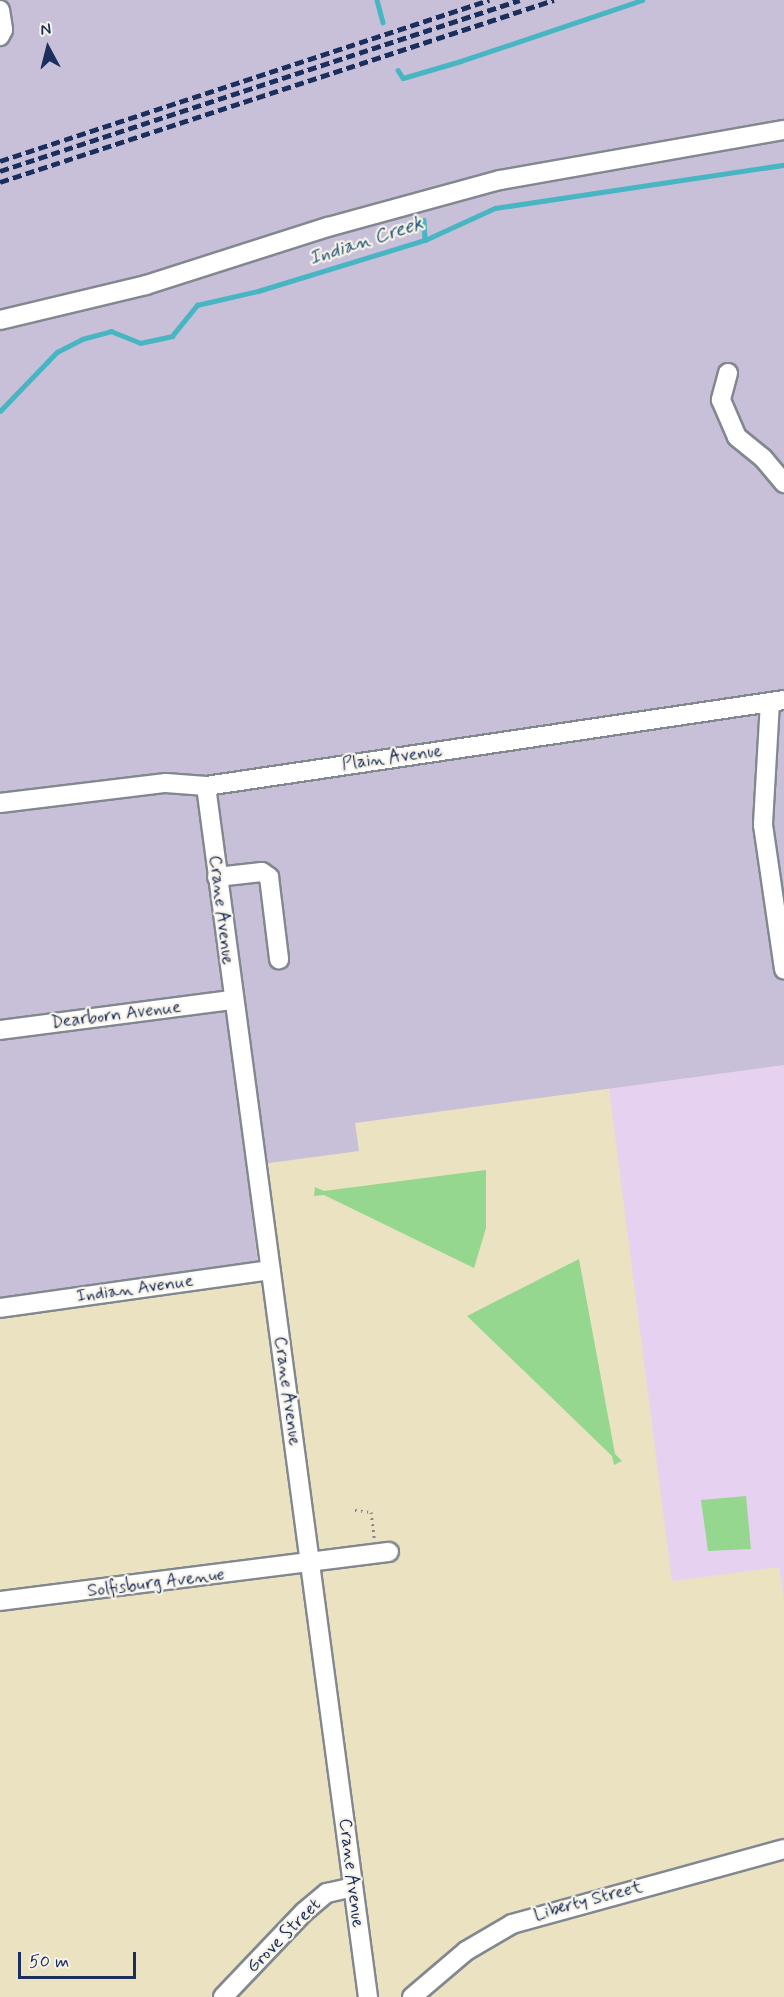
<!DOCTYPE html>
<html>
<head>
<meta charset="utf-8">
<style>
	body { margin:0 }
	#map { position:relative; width:784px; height:1997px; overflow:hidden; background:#eae2c1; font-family:Mynerve,sans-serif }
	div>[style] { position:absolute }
	.built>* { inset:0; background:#e6d2f0 }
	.industrial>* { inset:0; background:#c8bfd8 }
	.green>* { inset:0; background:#95d78e }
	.stream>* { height:4.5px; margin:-2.25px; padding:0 2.25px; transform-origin:2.25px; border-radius:2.25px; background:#48b6c2 }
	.path>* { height:3px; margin-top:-1.5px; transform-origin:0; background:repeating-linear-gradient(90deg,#828890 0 1.5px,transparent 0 6px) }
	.roads { filter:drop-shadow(2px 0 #828890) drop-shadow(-2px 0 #828890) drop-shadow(0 2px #828890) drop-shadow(0 -2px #828890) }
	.minor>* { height:18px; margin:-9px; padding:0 9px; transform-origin:9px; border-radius:9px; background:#fff }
	.rail>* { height:4.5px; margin-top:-2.25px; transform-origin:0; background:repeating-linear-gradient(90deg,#1b2f5e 0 9px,transparent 0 13.5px) }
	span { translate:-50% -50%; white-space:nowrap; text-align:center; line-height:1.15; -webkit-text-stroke:4.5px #f7f3e8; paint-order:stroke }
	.street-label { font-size:18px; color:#1b2f5e }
	.water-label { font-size:20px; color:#28587c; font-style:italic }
	.north { position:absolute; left:18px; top:18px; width:60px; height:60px; -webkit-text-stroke:4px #f7f3e8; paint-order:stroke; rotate:353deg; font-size:16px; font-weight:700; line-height:24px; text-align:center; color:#1b2f5e }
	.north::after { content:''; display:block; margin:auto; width:21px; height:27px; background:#1b2f5e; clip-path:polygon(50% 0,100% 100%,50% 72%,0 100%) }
	.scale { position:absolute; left:18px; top:1952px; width:118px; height:27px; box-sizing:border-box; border:3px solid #1b2f5e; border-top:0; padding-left:8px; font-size:18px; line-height:21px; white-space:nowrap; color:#1b2f5e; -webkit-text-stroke:4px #f7f3e8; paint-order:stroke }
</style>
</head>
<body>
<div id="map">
	<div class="built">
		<div style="clip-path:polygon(784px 1065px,784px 1600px,779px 1567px,672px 1581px,609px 1088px)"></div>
	</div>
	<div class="industrial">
		<div style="clip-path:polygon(0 0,784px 0,784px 1065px,355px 1123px,359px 1151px,247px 1166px,259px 1275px,0 1312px)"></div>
	</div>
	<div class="green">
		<div style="clip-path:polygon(486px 1170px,486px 1228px,474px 1268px,324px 1195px,314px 1196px,315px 1187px,324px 1191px)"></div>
		<div style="clip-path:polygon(579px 1259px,615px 1454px,622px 1461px,614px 1465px,612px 1456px,467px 1316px)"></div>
		<div style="clip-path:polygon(746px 1496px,751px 1549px,708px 1551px,701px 1500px)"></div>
	</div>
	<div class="stream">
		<div style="left:377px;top:0;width:23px;rotate:75deg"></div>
		<div style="left:398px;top:70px;width:9px;rotate:58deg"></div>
		<div style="left:403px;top:78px;width:60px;rotate:-16.3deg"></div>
		<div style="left:461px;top:61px;width:191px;rotate:-18.6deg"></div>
		<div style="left:424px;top:220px;width:20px;rotate:87deg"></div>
		<div style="left:0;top:411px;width:82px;rotate:-46deg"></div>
		<div style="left:57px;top:352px;width:28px;rotate:-27deg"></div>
		<div style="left:82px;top:339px;width:30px;rotate:-15deg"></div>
		<div style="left:111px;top:331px;width:31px;rotate:22deg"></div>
		<div style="left:140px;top:343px;width:33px;rotate:-12deg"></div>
		<div style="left:172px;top:336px;width:40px;rotate:-51deg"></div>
		<div style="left:197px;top:305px;width:63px;rotate:-12.9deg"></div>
		<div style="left:258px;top:291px;width:175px;rotate:-17deg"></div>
		<div style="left:425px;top:240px;width:77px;rotate:-24.6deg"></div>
		<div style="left:495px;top:208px;width:292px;rotate:-8.5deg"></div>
	</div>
	<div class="path">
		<div style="left:355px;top:1510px;width:16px;rotate:7deg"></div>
		<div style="left:371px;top:1512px;width:26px;rotate:83deg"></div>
	</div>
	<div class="roads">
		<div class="minor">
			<div style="left:0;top:10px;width:20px;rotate:81deg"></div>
			<div style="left:3px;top:30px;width:7px;rotate:117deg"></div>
			<div style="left:0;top:320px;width:150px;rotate:-13.5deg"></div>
			<div style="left:146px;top:285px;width:191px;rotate:-17.7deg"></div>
			<div style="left:328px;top:227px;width:178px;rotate:-15.3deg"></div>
			<div style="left:500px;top:180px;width:288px;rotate:-10deg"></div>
			<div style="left:728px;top:373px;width:28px;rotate:105deg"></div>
			<div style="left:721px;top:400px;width:40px;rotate:66.6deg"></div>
			<div style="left:737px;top:437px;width:33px;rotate:39deg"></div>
			<div style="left:763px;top:458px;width:33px;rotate:50deg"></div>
			<div style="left:770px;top:702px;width:123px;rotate:93.3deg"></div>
			<div style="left:763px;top:825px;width:146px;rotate:81.7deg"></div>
			<div style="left:206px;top:786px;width:1222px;rotate:82.38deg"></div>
			<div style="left:0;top:803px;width:167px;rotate:-6.9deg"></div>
			<div style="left:166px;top:783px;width:40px;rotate:4.3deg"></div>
			<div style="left:206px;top:786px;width:584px;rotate:-8.46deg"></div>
			<div style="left:217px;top:877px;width:45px;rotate:-6.3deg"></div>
			<div style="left:262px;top:872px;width:9px;rotate:36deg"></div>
			<div style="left:269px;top:877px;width:83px;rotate:83deg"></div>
			<div style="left:0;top:1030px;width:234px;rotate:-7.4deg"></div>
			<div style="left:0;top:1308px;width:273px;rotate:-8deg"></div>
			<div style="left:0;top:1601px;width:392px;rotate:-7.2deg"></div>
			<div style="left:223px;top:1997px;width:117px;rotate:-46.4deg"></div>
			<div style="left:304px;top:1912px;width:30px;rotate:-40deg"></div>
			<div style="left:327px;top:1893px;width:26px;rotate:-13deg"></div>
			<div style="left:412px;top:1997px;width:71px;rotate:-40.4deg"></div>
			<div style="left:466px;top:1951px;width:53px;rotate:-30.4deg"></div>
			<div style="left:512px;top:1924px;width:282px;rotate:-15.4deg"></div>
		</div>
	</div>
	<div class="rail">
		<div style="left:0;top:161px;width:515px;rotate:-18.22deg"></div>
		<div style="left:0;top:171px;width:547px;rotate:-18.2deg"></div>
		<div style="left:0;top:182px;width:583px;rotate:-18.19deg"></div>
	</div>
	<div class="street-label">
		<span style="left:392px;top:758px;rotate:-8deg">Plain Avenue</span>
		<span style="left:221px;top:910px;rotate:83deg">Crane Avenue</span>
		<span style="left:116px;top:1015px;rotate:-7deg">Dearborn Avenue</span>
		<span style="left:135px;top:1289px;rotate:-8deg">Indian Avenue</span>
		<span style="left:287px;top:1391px;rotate:82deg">Crane Avenue</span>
		<span style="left:156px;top:1583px;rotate:-7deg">Solfisburg Avenue</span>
		<span style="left:351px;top:1873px;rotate:83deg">Crane Avenue</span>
		<span style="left:588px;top:1901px;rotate:-15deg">Liberty Street</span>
		<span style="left:284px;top:1936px;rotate:-45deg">Grove Street</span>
	</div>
	<div class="water-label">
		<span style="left:366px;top:241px;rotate:-18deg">Indian Creek</span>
	</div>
	<div class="north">N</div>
	<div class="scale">50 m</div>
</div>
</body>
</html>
